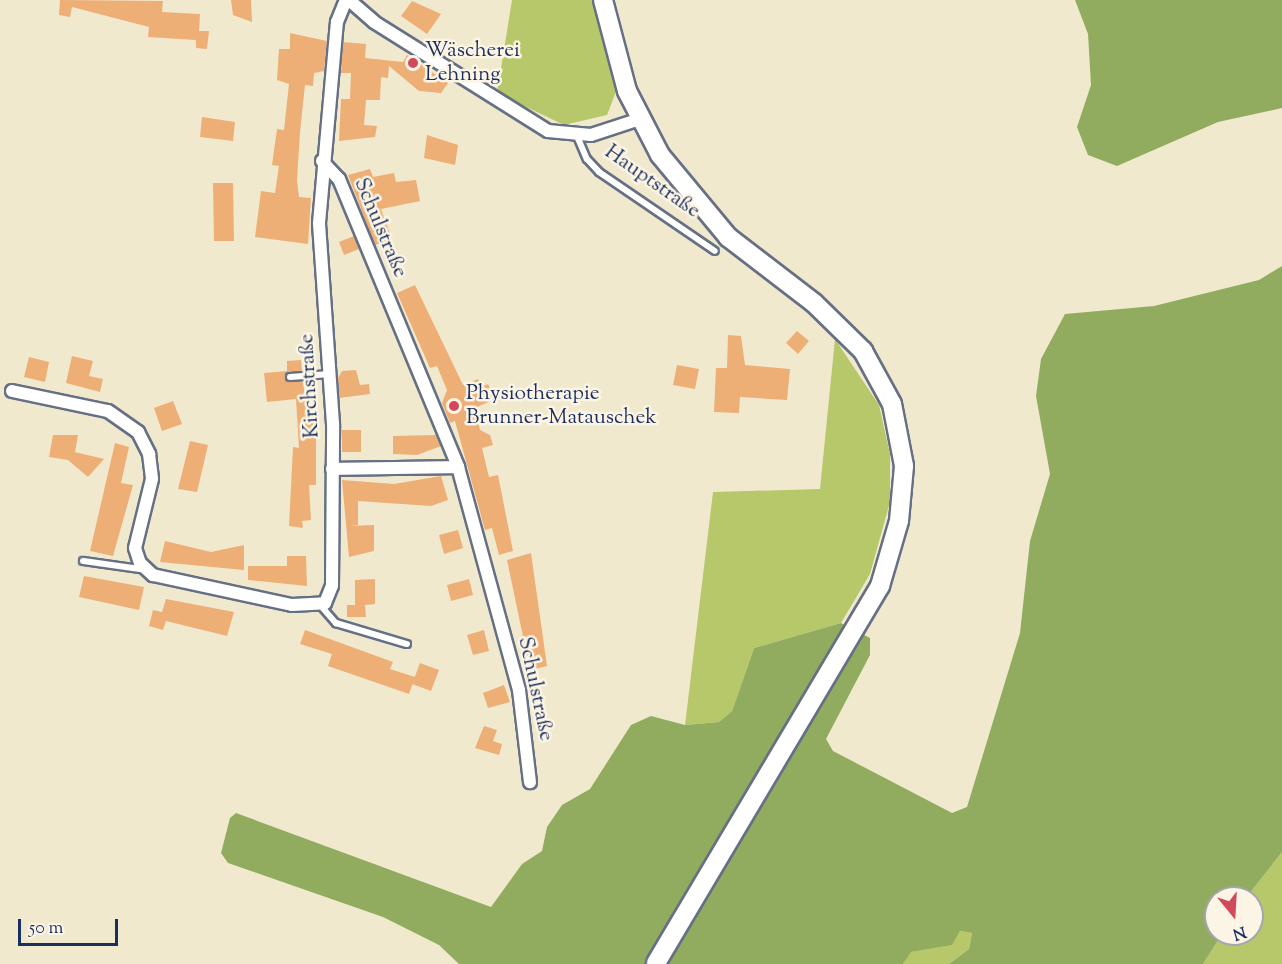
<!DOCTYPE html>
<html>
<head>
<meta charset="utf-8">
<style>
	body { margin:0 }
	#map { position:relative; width:1282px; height:964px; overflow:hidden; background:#f1e9ce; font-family:"Sorts Mill Goudy",serif }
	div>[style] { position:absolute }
	.green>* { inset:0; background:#b7c86b }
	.forest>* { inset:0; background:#91ac5f }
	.building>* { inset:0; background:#edaf76 }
	.roads { filter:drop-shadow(2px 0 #667085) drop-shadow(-2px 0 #667085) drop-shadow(0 2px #667085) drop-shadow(0 -2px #667085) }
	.lane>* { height:6px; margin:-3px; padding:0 3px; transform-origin:3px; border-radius:3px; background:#fff }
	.street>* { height:12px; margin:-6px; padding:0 6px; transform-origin:6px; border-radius:6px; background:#fff }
	.secondary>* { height:18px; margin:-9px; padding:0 9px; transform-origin:9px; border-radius:9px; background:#fff }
	.dots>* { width:16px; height:16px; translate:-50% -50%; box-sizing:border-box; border:3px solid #fcf5e5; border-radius:50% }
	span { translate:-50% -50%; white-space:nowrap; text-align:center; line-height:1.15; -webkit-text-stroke:5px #fcf5e5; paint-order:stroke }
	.poi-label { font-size:21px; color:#1b2f5e }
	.left { translate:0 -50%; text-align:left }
	.street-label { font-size:21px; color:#1b2f5e }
	.north { position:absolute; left:1204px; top:886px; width:60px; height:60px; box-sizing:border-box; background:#fcf5e5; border:2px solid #a2a6af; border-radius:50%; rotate:162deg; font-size:16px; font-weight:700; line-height:24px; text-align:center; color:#1b2f5e }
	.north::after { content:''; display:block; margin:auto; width:21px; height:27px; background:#d1495b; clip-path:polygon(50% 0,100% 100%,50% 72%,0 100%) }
	.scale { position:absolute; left:18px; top:919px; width:100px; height:27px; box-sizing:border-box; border:3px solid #1b2f5e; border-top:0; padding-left:8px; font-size:18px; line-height:21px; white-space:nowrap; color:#1b2f5e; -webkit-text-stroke:4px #fcf5e5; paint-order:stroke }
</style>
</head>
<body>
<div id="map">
	<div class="green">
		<div style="clip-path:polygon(512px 0,594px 0,617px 89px,607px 115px,564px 125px,497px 93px)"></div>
		<div style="clip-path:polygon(835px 339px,879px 405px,890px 454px,890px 502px,870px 574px,841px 623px,754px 648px,732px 711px,719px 722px,685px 725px,713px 492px,820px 489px)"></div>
		<div style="clip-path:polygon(1282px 852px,1282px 964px,1203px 964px,1222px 934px,1252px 934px,1252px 898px,1246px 898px)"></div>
		<div style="clip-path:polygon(960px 931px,972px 933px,969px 949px,949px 964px,903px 964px,910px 952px,951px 945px)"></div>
	</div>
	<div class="forest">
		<div style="clip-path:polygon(1075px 0,1282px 0,1282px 108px,1218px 122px,1117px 166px,1088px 155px,1077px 127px,1091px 85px,1088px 34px)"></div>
		<div style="clip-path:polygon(1282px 266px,1282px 852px,1246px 898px,1216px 898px,1216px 934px,1222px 934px,1203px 964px,949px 964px,969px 949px,972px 933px,960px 931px,952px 945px,911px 952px,903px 964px,459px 964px,439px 945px,383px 917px,228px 863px,221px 853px,230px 818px,236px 813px,491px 907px,522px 864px,542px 851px,547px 827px,562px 805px,590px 789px,631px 725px,651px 716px,685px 725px,719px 722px,732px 711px,754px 648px,841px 623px,870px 638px,870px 655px,826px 739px,833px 751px,952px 813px,967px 807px,1020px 633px,1030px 541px,1050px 474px,1036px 396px,1041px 359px,1065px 314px,1154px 306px,1259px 280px)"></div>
	</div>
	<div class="building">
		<div style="clip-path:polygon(60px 0,163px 1px,162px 12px,200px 14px,199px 31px,209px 31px,207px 49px,196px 48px,196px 40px,148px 37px,149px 27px,72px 7px,70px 17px,59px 15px)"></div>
		<div style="clip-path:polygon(231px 0,251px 0,252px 22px,233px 15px)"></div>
		<div style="clip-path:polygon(412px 1px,441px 14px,427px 34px,401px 16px)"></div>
		<div style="clip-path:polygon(290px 33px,327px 41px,324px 71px,314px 73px,313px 86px,305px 85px,300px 132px,297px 181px,299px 197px,311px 198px,308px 244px,255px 237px,261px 191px,275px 193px,279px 166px,272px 165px,277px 129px,284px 130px,289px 84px,277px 80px,279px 49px,290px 49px)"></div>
		<div style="clip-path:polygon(343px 42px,366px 44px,365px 58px,403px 62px,407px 55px,448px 83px,441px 93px,419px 91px,389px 66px,388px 78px,381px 77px,380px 100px,366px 100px,364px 125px,377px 126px,375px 137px,339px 141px,341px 99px,350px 99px,351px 73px,341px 73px)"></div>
		<div style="clip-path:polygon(202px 117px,235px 122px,233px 141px,200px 137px)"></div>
		<div style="clip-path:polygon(427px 135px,458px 145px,455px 165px,424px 158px)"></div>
		<div style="clip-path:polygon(370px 169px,373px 177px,394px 173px,396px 182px,416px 180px,420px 201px,381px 209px,392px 239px,375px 245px,348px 175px)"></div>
		<div style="clip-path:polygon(213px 183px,233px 183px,234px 241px,214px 241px)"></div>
		<div style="clip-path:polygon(354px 236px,359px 249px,344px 255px,339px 242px)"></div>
		<div style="clip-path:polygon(415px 285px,463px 385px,478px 379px,481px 387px,488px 384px,495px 399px,475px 408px,480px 430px,490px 435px,493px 445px,482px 448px,489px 477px,498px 475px,513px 551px,499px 555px,492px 528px,485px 530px,455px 421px,450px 423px,442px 403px,447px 390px,437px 366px,430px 368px,397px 293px)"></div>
		<div style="clip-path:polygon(797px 331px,809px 341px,798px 354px,786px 343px)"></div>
		<div style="clip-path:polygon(728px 335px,741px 336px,745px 365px,790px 369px,787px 400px,740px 397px,739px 413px,714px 412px,716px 368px,727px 368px)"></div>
		<div style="clip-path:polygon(72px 356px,93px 361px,89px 376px,103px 379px,100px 392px,66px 383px)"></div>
		<div style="clip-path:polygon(29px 357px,49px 362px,45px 382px,24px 377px)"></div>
		<div style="clip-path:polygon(301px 360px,302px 371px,285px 377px,303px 381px,307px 414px,316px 413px,316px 485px,309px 485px,311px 520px,302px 521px,303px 528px,289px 526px,293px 447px,299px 448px,296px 399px,267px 402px,264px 373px,287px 371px,287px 361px)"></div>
		<div style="clip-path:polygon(677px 365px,699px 369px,695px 389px,673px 385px)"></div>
		<div style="clip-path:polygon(356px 370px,360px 385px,369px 384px,370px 394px,339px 398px,338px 378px,342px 371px)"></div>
		<div style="clip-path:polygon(173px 401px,182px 424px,162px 431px,154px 408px)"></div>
		<div style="clip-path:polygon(342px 430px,361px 430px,361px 452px,342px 452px)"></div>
		<div style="clip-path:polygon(53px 435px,78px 435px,75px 452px,104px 459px,88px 477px,68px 460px,49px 457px)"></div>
		<div style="clip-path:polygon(436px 435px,441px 446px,417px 455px,393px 454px,393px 436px)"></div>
		<div style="clip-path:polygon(190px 441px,208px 445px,197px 492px,178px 489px)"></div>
		<div style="clip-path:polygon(115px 443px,129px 447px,121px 483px,133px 485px,113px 556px,90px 551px)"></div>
		<div style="clip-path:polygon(441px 476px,448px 500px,431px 506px,358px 501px,358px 525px,349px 526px,374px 525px,374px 551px,349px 557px,342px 480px,394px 484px)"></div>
		<div style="clip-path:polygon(458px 530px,463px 548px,444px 554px,439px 535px)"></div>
		<div style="clip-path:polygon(165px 541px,211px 552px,244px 545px,244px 570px,160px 562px)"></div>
		<div style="clip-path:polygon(531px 553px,547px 666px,530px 670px,507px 560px)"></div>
		<div style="clip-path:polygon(287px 556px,306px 556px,307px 586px,248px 580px,248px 566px,287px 566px)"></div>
		<div style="clip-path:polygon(84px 576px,144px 587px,139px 610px,79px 597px)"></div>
		<div style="clip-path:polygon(375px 579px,375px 604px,365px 605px,366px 617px,347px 617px,347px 605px,355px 605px,355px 580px)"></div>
		<div style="clip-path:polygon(469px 579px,473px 595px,451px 601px,447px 585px)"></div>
		<div style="clip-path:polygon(166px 599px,234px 612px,227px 636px,166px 621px,163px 630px,149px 626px,153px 610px,162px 612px)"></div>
		<div style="clip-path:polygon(305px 630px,393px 662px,390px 669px,415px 677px,409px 694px,328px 666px,332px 654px,300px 644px)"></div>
		<div style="clip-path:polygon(484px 630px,489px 651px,473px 655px,467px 635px)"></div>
		<div style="clip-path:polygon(420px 663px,439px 670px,431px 691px,412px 684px)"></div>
		<div style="clip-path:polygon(504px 685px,510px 702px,488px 708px,483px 693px)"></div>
		<div style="clip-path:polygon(484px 726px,497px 730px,493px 741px,502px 744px,499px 755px,475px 748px)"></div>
	</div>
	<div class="roads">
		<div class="lane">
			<div style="left:577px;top:136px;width:25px;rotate:67deg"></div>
			<div style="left:587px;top:159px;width:18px;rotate:47deg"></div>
			<div style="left:599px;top:172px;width:140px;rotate:34.3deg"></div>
			<div style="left:290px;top:377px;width:40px;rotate:-4.3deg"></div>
			<div style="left:83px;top:561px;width:65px;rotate:8deg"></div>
			<div style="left:321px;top:606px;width:23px;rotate:49deg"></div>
			<div style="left:336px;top:623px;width:74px;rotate:16.5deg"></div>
		</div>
		<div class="street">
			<div style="left:349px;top:0;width:33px;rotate:41deg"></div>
			<div style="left:374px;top:22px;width:205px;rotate:32.1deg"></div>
			<div style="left:548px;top:131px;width:43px;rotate:5.3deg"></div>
			<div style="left:591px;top:135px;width:52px;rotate:-18.1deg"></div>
			<div style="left:322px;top:161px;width:25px;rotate:47deg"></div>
			<div style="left:339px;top:179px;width:312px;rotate:67.5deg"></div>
			<div style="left:458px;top:467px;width:231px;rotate:74.7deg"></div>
			<div style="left:519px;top:690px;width:93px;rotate:83.2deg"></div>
			<div style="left:12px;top:391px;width:98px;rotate:11.8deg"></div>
			<div style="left:108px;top:411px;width:37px;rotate:35deg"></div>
			<div style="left:138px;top:432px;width:25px;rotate:63deg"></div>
			<div style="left:149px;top:454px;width:25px;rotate:83deg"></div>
			<div style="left:152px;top:479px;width:71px;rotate:103.8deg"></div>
			<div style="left:135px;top:548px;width:16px;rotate:72deg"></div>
			<div style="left:140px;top:563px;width:18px;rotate:43deg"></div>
			<div style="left:153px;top:575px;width:142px;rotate:12.2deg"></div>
			<div style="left:292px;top:605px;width:33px;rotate:-3deg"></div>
			<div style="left:325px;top:603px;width:18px;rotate:-68deg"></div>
			<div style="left:332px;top:586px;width:162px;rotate:-89.6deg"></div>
			<div style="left:333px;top:424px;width:201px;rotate:-94deg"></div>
			<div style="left:319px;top:223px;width:202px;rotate:-84.9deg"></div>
			<div style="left:337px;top:22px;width:24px;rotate:-68deg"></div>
			<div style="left:332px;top:469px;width:126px;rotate:-0.9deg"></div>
		</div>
		<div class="secondary">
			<div style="left:603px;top:0;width:94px;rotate:75.2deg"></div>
			<div style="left:627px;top:91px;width:72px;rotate:62.7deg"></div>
			<div style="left:660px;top:155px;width:107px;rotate:50.3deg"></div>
			<div style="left:728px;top:237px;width:108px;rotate:37.5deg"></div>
			<div style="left:814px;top:303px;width:69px;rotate:44.4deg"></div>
			<div style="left:863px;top:351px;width:60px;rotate:61.3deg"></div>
			<div style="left:892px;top:404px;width:63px;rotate:79deg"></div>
			<div style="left:904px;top:466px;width:55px;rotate:95.2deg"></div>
			<div style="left:899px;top:521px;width:68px;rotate:106.3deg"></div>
			<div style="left:880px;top:586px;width:439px;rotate:120.7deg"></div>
		</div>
	</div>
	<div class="dots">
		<div style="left:413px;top:63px;background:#d1495b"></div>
		<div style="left:454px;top:406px;background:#d1495b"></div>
	</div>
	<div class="poi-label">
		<span class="left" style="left:425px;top:63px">Wäscherei<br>Lehning</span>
		<span class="left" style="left:466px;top:406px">Physiotherapie<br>Brunner-Matauschek</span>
	</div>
	<div class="street-label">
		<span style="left:652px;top:182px;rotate:35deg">Hauptstraße</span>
		<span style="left:380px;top:228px;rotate:67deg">Schulstraße</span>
		<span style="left:310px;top:386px;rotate:-93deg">Kirchstraße</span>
		<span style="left:535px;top:689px;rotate:78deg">Schulstraße</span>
	</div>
	<div class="north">N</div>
	<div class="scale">50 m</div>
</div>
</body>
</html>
